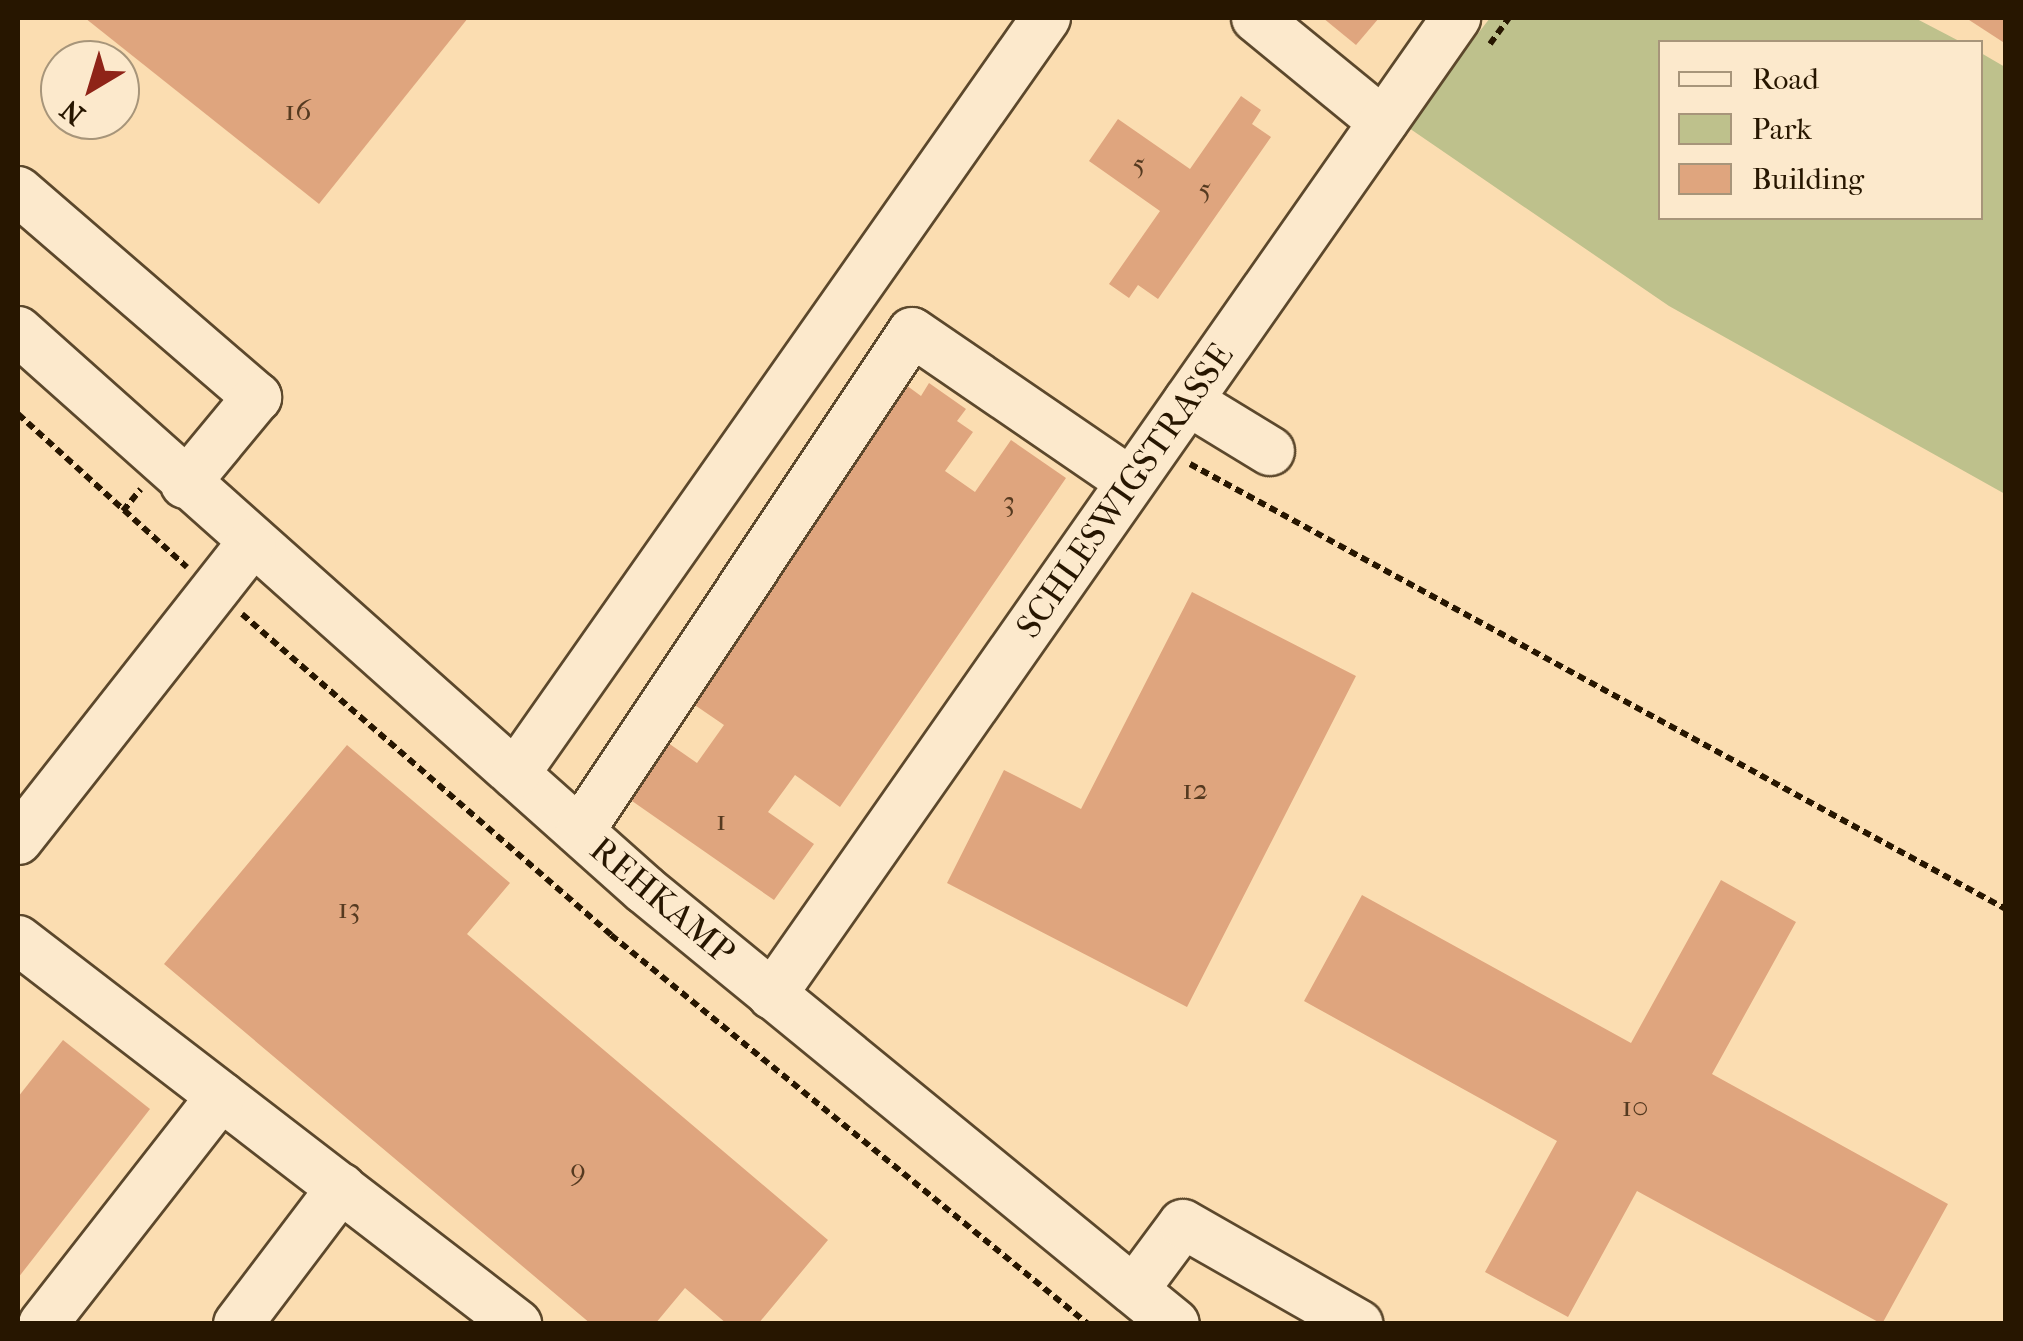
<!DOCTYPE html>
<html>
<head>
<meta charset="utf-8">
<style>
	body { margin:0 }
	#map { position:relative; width:2023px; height:1341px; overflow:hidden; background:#fbddb1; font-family:"IM FELL French Canon",serif }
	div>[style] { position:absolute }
	.green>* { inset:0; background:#bec18c }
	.building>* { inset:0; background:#dfa57e }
	.path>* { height:6px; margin-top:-3px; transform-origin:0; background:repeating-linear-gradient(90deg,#271600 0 8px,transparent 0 13px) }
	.roads { filter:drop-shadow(2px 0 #5c482c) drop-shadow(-2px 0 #5c482c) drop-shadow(0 2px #5c482c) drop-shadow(0 -2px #5c482c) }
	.minor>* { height:48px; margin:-24px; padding:0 24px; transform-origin:24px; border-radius:24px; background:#fce9cc }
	span { translate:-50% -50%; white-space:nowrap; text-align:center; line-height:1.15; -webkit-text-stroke:8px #fce9cc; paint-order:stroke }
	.number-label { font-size:30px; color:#553a20 }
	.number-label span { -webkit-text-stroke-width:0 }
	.street-label { font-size:35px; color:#271600 }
	.frame { position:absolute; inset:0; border:20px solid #271600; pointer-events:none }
	.legend { position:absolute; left:1658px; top:40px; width:325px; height:180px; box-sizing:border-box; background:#fce9cc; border:2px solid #a7957a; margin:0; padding:12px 18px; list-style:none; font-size:30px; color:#271600 }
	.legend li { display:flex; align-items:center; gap:20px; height:50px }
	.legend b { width:50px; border:2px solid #a7957a }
	.north { position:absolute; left:40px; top:40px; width:100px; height:100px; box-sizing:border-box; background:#fce9cc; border:2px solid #a7957a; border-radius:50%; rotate:218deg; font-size:28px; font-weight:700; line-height:40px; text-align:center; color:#271600 }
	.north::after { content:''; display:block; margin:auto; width:35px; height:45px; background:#8f2418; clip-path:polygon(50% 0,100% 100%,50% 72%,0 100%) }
</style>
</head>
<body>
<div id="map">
	<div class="green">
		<div style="clip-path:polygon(1490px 18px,1915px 18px,1961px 42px,1660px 42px,1660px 218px,1980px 218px,1981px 53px,2005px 67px,2005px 494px,1669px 306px,1406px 126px)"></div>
	</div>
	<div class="building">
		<div style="clip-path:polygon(85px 18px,468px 18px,319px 204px)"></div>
		<div style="clip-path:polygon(1323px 18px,1379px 18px,1356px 45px)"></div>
		<div style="clip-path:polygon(1966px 18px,2006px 18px,2006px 44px)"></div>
		<div style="clip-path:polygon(1241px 96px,1261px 110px,1252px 124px,1271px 137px,1158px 299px,1138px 285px,1129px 298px,1109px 284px,1160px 211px,1089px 161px,1118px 119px,1190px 169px)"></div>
		<div style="clip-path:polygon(929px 383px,966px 409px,957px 421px,973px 432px,945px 471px,975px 492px,1011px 440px,1066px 478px,840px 807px,795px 775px,768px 812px,814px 844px,774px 900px,622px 794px,661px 738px,697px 763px,724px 725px,686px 699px,906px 385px,921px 396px)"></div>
		<div style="clip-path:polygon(1192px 592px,1356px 676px,1187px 1007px,947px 883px,1004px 770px,1081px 809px)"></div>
		<div style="clip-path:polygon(347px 745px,510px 883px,467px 934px,828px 1240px,758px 1324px,727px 1324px,685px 1288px,655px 1324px,591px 1324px,164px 964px)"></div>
		<div style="clip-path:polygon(1721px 880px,1796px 922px,1712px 1074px,1948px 1204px,1882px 1324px,1637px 1191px,1568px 1317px,1485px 1272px,1557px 1141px,1304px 1001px,1362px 895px,1631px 1043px)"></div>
		<div style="clip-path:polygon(63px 1040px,150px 1109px,18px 1278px,18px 1097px)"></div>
	</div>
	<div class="path">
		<div style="left:1490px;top:44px;width:32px;rotate:-54deg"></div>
		<div style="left:18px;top:414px;width:228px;rotate:42.2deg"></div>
		<div style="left:1190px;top:464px;width:929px;rotate:28.61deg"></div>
		<div style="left:123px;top:511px;width:28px;rotate:-51deg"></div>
		<div style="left:242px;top:614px;width:489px;rotate:41deg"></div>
		<div style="left:611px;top:935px;width:616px;rotate:39.2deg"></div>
	</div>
	<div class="roads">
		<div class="minor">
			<div style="left:1256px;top:18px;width:164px;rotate:39.3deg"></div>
			<div style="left:18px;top:191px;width:316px;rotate:40.8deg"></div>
			<div style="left:257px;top:397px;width:113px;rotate:129.6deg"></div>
			<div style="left:18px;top:331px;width:839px;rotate:41.71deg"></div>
			<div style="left:644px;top:889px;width:686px;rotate:39.32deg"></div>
			<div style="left:1188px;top:401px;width:96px;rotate:31.4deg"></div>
			<div style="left:515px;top:774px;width:924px;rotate:-54.92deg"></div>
			<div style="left:580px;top:831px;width:599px;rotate:-56.36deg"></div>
			<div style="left:912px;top:332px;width:265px;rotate:34.4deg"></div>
			<div style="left:18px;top:840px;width:378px;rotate:-51.8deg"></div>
			<div style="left:18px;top:940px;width:630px;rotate:37.58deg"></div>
			<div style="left:772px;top:995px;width:1193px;rotate:-55deg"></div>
			<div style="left:1134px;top:1290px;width:82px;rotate:-53.4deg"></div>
			<div style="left:1183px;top:1224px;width:202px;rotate:29.7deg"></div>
			<div style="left:43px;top:1324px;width:289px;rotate:-52deg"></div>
			<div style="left:238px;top:1324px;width:171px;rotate:-52.9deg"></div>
		</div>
	</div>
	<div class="number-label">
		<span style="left:298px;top:111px">16</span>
		<span style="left:1139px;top:165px">5</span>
		<span style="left:1205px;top:190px">5</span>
		<span style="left:1009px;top:502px">3</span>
		<span style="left:1195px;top:790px">12</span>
		<span style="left:721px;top:821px">1</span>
		<span style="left:349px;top:909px">13</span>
		<span style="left:1635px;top:1107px">10</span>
		<span style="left:578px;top:1171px">9</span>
	</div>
	<div class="street-label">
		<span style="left:1125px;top:491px;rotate:-55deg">SCHLESWIGSTRASSE</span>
		<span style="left:662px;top:901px;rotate:40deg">REHKAMP</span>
	</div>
	<div class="frame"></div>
	<ul class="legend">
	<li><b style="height:12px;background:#fce9cc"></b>Road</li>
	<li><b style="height:28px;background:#bec18c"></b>Park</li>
	<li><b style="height:28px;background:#dfa57e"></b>Building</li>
	</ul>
	<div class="north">N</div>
</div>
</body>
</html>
